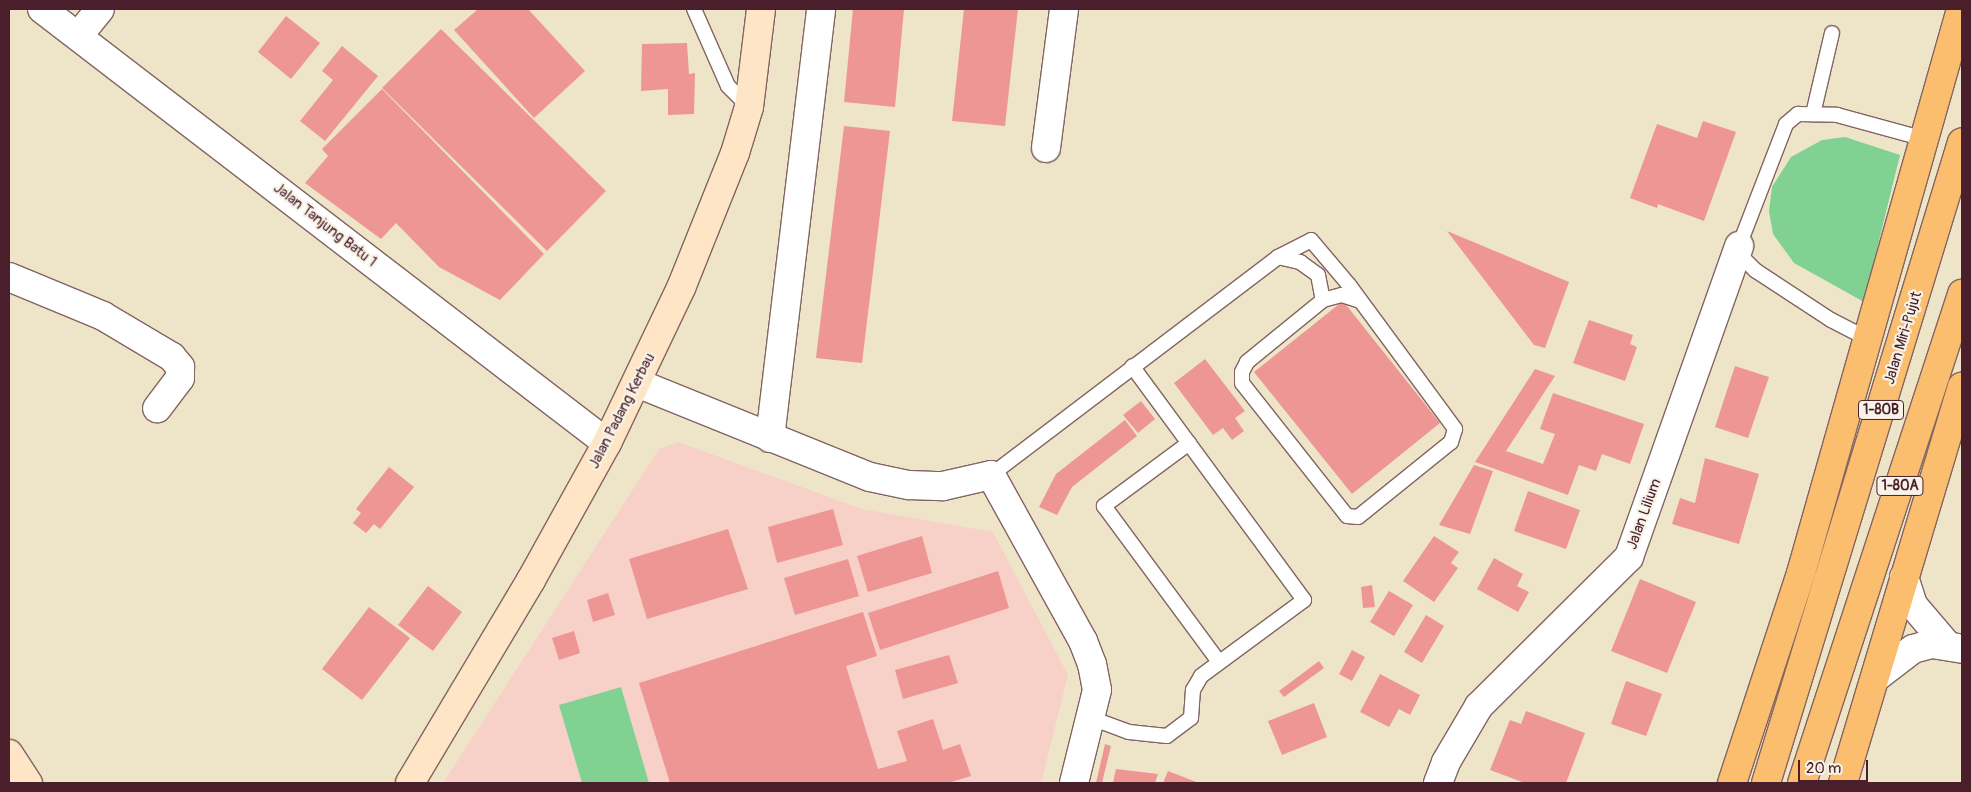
<!DOCTYPE html>
<html>
<head>
<meta charset="utf-8">
<style>
	body { margin:0 }
	#map { position:relative; width:1971px; height:792px; overflow:hidden; background:#eee5c9; font-family:Pangolin,sans-serif }
	div>[style] { position:absolute }
	.built>* { inset:0; background:#f7d1c8 }
	.green>* { inset:0; background:#81d192 }
	.building>* { inset:0; background:#ed9694 }
	.roads { filter:drop-shadow(1px 0 #836462) drop-shadow(-1px 0 #836462) drop-shadow(0 1px #836462) drop-shadow(0 -1px #836462) }
	.lane>* { height:14px; margin:-7px; padding:0 7px; transform-origin:7px; border-radius:7px; background:#fff }
	.street>* { height:28px; margin:-14px; padding:0 14px; transform-origin:14px; border-radius:14px; background:#fff }
	.secondary>* { height:28px; margin:-14px; padding:0 14px; transform-origin:14px; border-radius:14px; background:#fde5c5 }
	.highway>* { height:28px; margin:-14px; padding:0 14px; transform-origin:14px; border-radius:14px; background:#fbbe6e }
	span { translate:-50% -50%; white-space:nowrap; text-align:center; line-height:1.15; -webkit-text-stroke:4.5px #f7f3e8; paint-order:stroke }
	.shield-label span { padding:1px 4px; background:#f7f3e8; border:1px solid; border-radius:4px; -webkit-text-stroke-width:0 }
	.shield-label { font-size:14px; color:#4a1f2b; font-weight:700 }
	.street-label { font-size:15px; color:#4a1f2b }
	.frame { position:absolute; inset:0; border:10px solid #4a1f2b; pointer-events:none }
	.scale { position:absolute; left:1798px; top:760px; width:70px; height:22px; box-sizing:border-box; border:2px solid #4a1f2b; border-top:0; padding-left:6px; font-size:15px; line-height:18px; white-space:nowrap; color:#4a1f2b; -webkit-text-stroke:4px #f7f3e8; paint-order:stroke }
</style>
</head>
<body>
<div id="map">
	<div class="built">
		<div style="clip-path:polygon(678px 442px,862px 509px,993px 532px,1068px 675px,1041px 783px,443px 783px,659px 449px)"></div>
	</div>
	<div class="green">
		<div style="clip-path:polygon(1845px 137px,1900px 155px,1864px 302px,1794px 263px,1773px 234px,1769px 211px,1772px 187px,1791px 157px,1822px 140px)"></div>
		<div style="clip-path:polygon(621px 687px,649px 783px,582px 783px,559px 705px)"></div>
	</div>
	<div class="building">
		<div style="clip-path:polygon(478px 9px,528px 9px,585px 71px,534px 118px,454px 30px)"></div>
		<div style="clip-path:polygon(853px 9px,904px 9px,895px 107px,844px 102px)"></div>
		<div style="clip-path:polygon(964px 9px,1018px 9px,1005px 126px,952px 121px)"></div>
		<div style="clip-path:polygon(286px 16px,320px 43px,291px 79px,258px 52px)"></div>
		<div style="clip-path:polygon(441px 29px,606px 191px,547px 251px,382px 88px)"></div>
		<div style="clip-path:polygon(687px 43px,689px 74px,695px 73px,694px 114px,668px 115px,668px 89px,641px 91px,642px 44px)"></div>
		<div style="clip-path:polygon(342px 46px,378px 76px,325px 141px,300px 121px,333px 80px,322px 71px)"></div>
		<div style="clip-path:polygon(382px 89px,544px 254px,500px 300px,439px 267px,396px 223px,381px 239px,305px 183px,328px 156px,322px 149px)"></div>
		<div style="clip-path:polygon(1703px 121px,1736px 132px,1704px 221px,1658px 204px,1657px 208px,1630px 198px,1657px 124px,1697px 138px)"></div>
		<div style="clip-path:polygon(844px 126px,890px 131px,862px 363px,816px 358px)"></div>
		<div style="clip-path:polygon(1447px 231px,1569px 282px,1545px 348px,1534px 345px)"></div>
		<div style="clip-path:polygon(1343px 301px,1440px 423px,1352px 494px,1254px 372px)"></div>
		<div style="clip-path:polygon(1589px 320px,1633px 335px,1630px 344px,1637px 347px,1625px 381px,1573px 363px)"></div>
		<div style="clip-path:polygon(1205px 359px,1245px 411px,1235px 418px,1244px 431px,1232px 440px,1223px 428px,1213px 435px,1174px 383px)"></div>
		<div style="clip-path:polygon(1735px 366px,1769px 377px,1748px 438px,1715px 427px)"></div>
		<div style="clip-path:polygon(1535px 369px,1555px 376px,1506px 451px,1543px 464px,1555px 434px,1540px 429px,1553px 393px,1644px 424px,1630px 464px,1602px 454px,1596px 471px,1579px 465px,1568px 495px,1475px 462px)"></div>
		<div style="clip-path:polygon(1141px 401px,1155px 419px,1138px 433px,1123px 415px)"></div>
		<div style="clip-path:polygon(1125px 420px,1137px 436px,1072px 487px,1057px 515px,1039px 507px,1056px 474px)"></div>
		<div style="clip-path:polygon(1705px 458px,1759px 474px,1739px 544px,1672px 524px,1680px 498px,1695px 503px)"></div>
		<div style="clip-path:polygon(1474px 465px,1493px 471px,1470px 534px,1439px 525px)"></div>
		<div style="clip-path:polygon(389px 467px,414px 487px,380px 529px,374px 524px,366px 533px,353px 523px,361px 513px,356px 509px)"></div>
		<div style="clip-path:polygon(1528px 491px,1580px 510px,1566px 549px,1514px 531px)"></div>
		<div style="clip-path:polygon(833px 509px,843px 545px,777px 563px,768px 527px)"></div>
		<div style="clip-path:polygon(728px 529px,748px 589px,647px 619px,629px 559px)"></div>
		<div style="clip-path:polygon(922px 536px,932px 573px,868px 592px,857px 556px)"></div>
		<div style="clip-path:polygon(1434px 536px,1459px 552px,1451px 563px,1458px 568px,1434px 602px,1403px 581px)"></div>
		<div style="clip-path:polygon(1494px 558px,1523px 574px,1517px 586px,1529px 592px,1518px 612px,1477px 589px)"></div>
		<div style="clip-path:polygon(848px 559px,859px 596px,795px 615px,784px 578px)"></div>
		<div style="clip-path:polygon(998px 571px,1009px 608px,880px 650px,868px 613px)"></div>
		<div style="clip-path:polygon(1640px 579px,1696px 602px,1667px 673px,1611px 651px)"></div>
		<div style="clip-path:polygon(1372px 585px,1375px 607px,1363px 608px,1361px 587px)"></div>
		<div style="clip-path:polygon(428px 586px,462px 612px,433px 651px,398px 625px)"></div>
		<div style="clip-path:polygon(1389px 591px,1413px 605px,1394px 636px,1370px 622px)"></div>
		<div style="clip-path:polygon(608px 593px,615px 615px,593px 622px,587px 600px)"></div>
		<div style="clip-path:polygon(369px 607px,410px 638px,362px 700px,322px 669px)"></div>
		<div style="clip-path:polygon(863px 612px,877px 656px,846px 666px,878px 769px,907px 761px,897px 731px,933px 719px,943px 750px,960px 744px,971px 776px,948px 783px,670px 783px,639px 683px)"></div>
		<div style="clip-path:polygon(1426px 615px,1444px 626px,1422px 663px,1404px 652px)"></div>
		<div style="clip-path:polygon(574px 631px,580px 653px,559px 660px,552px 638px)"></div>
		<div style="clip-path:polygon(1352px 650px,1365px 657px,1352px 681px,1339px 674px)"></div>
		<div style="clip-path:polygon(949px 655px,958px 683px,903px 699px,895px 670px)"></div>
		<div style="clip-path:polygon(1319px 661px,1324px 668px,1284px 697px,1279px 691px)"></div>
		<div style="clip-path:polygon(1380px 674px,1420px 695px,1410px 715px,1399px 709px,1389px 727px,1360px 712px)"></div>
		<div style="clip-path:polygon(1626px 681px,1662px 694px,1646px 736px,1611px 724px)"></div>
		<div style="clip-path:polygon(1314px 703px,1327px 737px,1282px 755px,1268px 721px)"></div>
		<div style="clip-path:polygon(1526px 711px,1585px 733px,1566px 783px,1525px 783px,1490px 770px,1510px 720px,1521px 724px)"></div>
		<div style="clip-path:polygon(1105px 744px,1111px 746px,1102px 783px,1096px 783px)"></div>
		<div style="clip-path:polygon(1116px 769px,1158px 774px,1155px 783px,1113px 783px)"></div>
		<div style="clip-path:polygon(1168px 771px,1199px 783px,1163px 783px)"></div>
	</div>
	<div class="roads">
		<div class="lane">
			<div style="left:694px;top:9px;width:84px;rotate:66.2deg"></div>
			<div style="left:728px;top:86px;width:30px;rotate:45deg"></div>
			<div style="left:1813px;top:114px;width:83px;rotate:-76.8deg"></div>
			<div style="left:1278px;top:257px;width:23px;rotate:13deg"></div>
			<div style="left:1300px;top:262px;width:22px;rotate:36deg"></div>
			<div style="left:1318px;top:275px;width:25px;rotate:79deg"></div>
			<div style="left:1868px;top:339px;width:42px;rotate:-152.8deg"></div>
			<div style="left:1831px;top:320px;width:90px;rotate:-146.8deg"></div>
			<div style="left:1756px;top:271px;width:17px;rotate:-135deg"></div>
			<div style="left:1744px;top:259px;width:14px;rotate:-111deg"></div>
			<div style="left:1739px;top:246px;width:131px;rotate:-68.9deg"></div>
			<div style="left:1786px;top:124px;width:16px;rotate:-40deg"></div>
			<div style="left:1798px;top:114px;width:39px;rotate:1deg"></div>
			<div style="left:1837px;top:115px;width:91px;rotate:15.3deg"></div>
			<div style="left:1189px;top:443px;width:106px;rotate:143.5deg"></div>
			<div style="left:1104px;top:506px;width:194px;rotate:53.6deg"></div>
			<div style="left:991px;top:475px;width:360px;rotate:-37.2deg"></div>
			<div style="left:1278px;top:257px;width:37px;rotate:-27deg"></div>
			<div style="left:1311px;top:240px;width:59px;rotate:49.8deg"></div>
			<div style="left:1349px;top:285px;width:179px;rotate:53.6deg"></div>
			<div style="left:1455px;top:429px;width:14px;rotate:107deg"></div>
			<div style="left:1451px;top:442px;width:119px;rotate:141.1deg"></div>
			<div style="left:1358px;top:517px;width:11px;rotate:-175deg"></div>
			<div style="left:1347px;top:516px;width:169px;rotate:-128.3deg"></div>
			<div style="left:1242px;top:383px;width:11px;rotate:-90deg"></div>
			<div style="left:1242px;top:372px;width:11px;rotate:-63deg"></div>
			<div style="left:1247px;top:362px;width:98px;rotate:-39.2deg"></div>
			<div style="left:1323px;top:300px;width:20px;rotate:-15deg"></div>
			<div style="left:1342px;top:295px;width:19px;rotate:18deg"></div>
			<div style="left:1091px;top:718px;width:40px;rotate:20.2deg"></div>
			<div style="left:1129px;top:732px;width:38px;rotate:6deg"></div>
			<div style="left:1167px;top:736px;width:30px;rotate:-37deg"></div>
			<div style="left:1191px;top:718px;width:28px;rotate:-86deg"></div>
			<div style="left:1193px;top:690px;width:16px;rotate:-60deg"></div>
			<div style="left:1201px;top:676px;width:128px;rotate:-36.4deg"></div>
			<div style="left:1304px;top:600px;width:290px;rotate:-126.3deg"></div>
		</div>
		<div class="street">
			<div style="left:42px;top:9px;width:712px;rotate:37.53deg"></div>
			<div style="left:79px;top:35px;width:33px;rotate:-51deg"></div>
			<div style="left:1046px;top:148px;width:140px;rotate:-82.6deg"></div>
			<div style="left:9px;top:277px;width:102px;rotate:22.5deg"></div>
			<div style="left:103px;top:316px;width:80px;rotate:30.7deg"></div>
			<div style="left:172px;top:357px;width:13px;rotate:51deg"></div>
			<div style="left:180px;top:367px;width:11px;rotate:90deg"></div>
			<div style="left:180px;top:378px;width:38px;rotate:127deg"></div>
			<div style="left:637px;top:383px;width:251px;rotate:22deg"></div>
			<div style="left:870px;top:477px;width:40px;rotate:12deg"></div>
			<div style="left:909px;top:485px;width:34px;rotate:2deg"></div>
			<div style="left:943px;top:486px;width:49px;rotate:-12.9deg"></div>
			<div style="left:991px;top:475px;width:190px;rotate:61deg"></div>
			<div style="left:1083px;top:641px;width:25px;rotate:69deg"></div>
			<div style="left:1092px;top:664px;width:26px;rotate:79deg"></div>
			<div style="left:1097px;top:690px;width:96px;rotate:103.9deg"></div>
			<div style="left:770px;top:438px;width:432px;rotate:-83.2deg"></div>
			<div style="left:1904px;top:577px;width:29px;rotate:72deg"></div>
			<div style="left:1913px;top:605px;width:52px;rotate:49.6deg"></div>
			<div style="left:1875px;top:678px;width:48px;rotate:-37.3deg"></div>
			<div style="left:1913px;top:649px;width:20px;rotate:-15deg"></div>
			<div style="left:1932px;top:644px;width:30px;rotate:9deg"></div>
			<div style="left:1438px;top:783px;width:22px;rotate:-69deg"></div>
			<div style="left:1446px;top:762px;width:65px;rotate:-59.5deg"></div>
			<div style="left:1479px;top:706px;width:211px;rotate:-44.8deg"></div>
			<div style="left:1629px;top:557px;width:330px;rotate:-70.5deg"></div>
		</div>
		<div class="secondary">
			<div style="left:9px;top:754px;width:35px;rotate:57deg"></div>
			<div style="left:410px;top:783px;width:236px;rotate:-59.2deg"></div>
			<div style="left:531px;top:580px;width:157px;rotate:-61deg"></div>
			<div style="left:607px;top:443px;width:172px;rotate:-64.5deg"></div>
			<div style="left:681px;top:288px;width:145px;rotate:-68.2deg"></div>
			<div style="left:735px;top:153px;width:48px;rotate:-73.1deg"></div>
			<div style="left:749px;top:107px;width:99px;rotate:-83deg"></div>
		</div>
		<div class="highway">
			<div style="left:1732px;top:783px;width:221px;rotate:-71.8deg"></div>
			<div style="left:1801px;top:573px;width:586px;rotate:-74.16deg"></div>
			<div style="left:1766px;top:783px;width:670px;rotate:-73deg"></div>
			<div style="left:1802px;top:783px;width:515px;rotate:-71.88deg"></div>
			<div style="left:1843px;top:783px;width:414px;rotate:-73.3deg"></div>
		</div>
	</div>
	<div class="shield-label">
		<span style="left:1881px;top:410px">1-80B</span>
		<span style="left:1900px;top:486px">1-80A</span>
	</div>
	<div class="street-label">
		<span style="left:325px;top:225px;rotate:38deg">Jalan Tanjung Batu 1</span>
		<span style="left:1903px;top:338px;rotate:-73deg">Jalan Miri-Pujut</span>
		<span style="left:622px;top:411px;rotate:-63deg">Jalan Padang Kerbau</span>
		<span style="left:1644px;top:514px;rotate:-70deg">Jalan Lilium</span>
	</div>
	<div class="frame"></div>
	<div class="scale">20 m</div>
</div>
</body>
</html>
